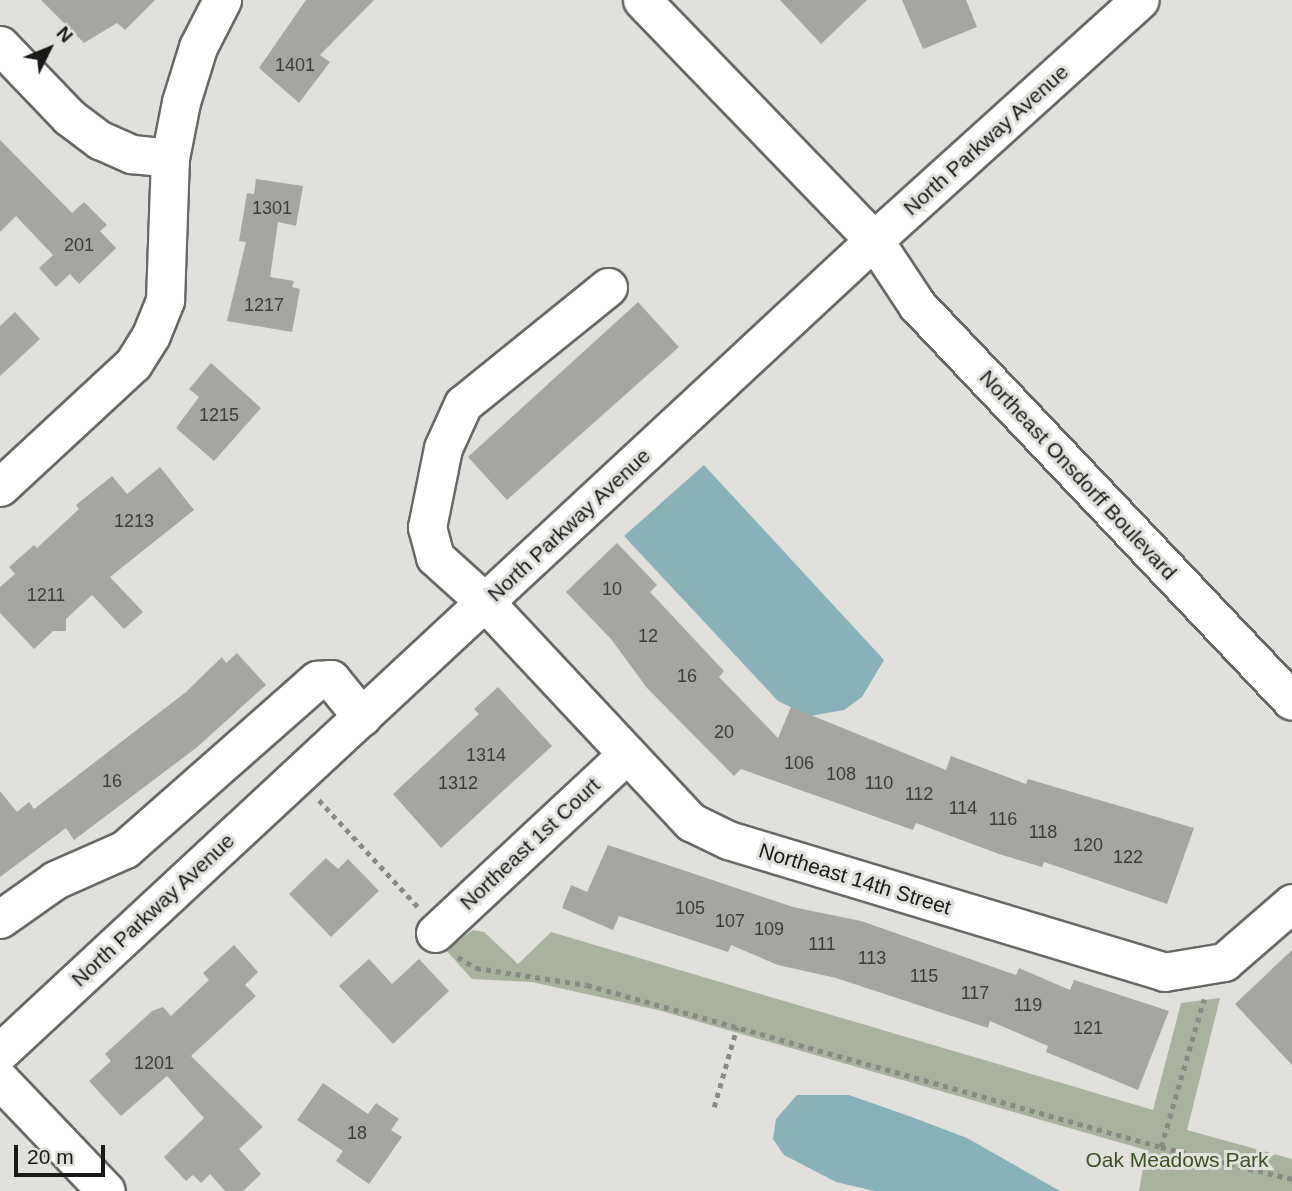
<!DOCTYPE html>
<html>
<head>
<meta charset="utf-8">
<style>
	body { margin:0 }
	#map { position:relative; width:1292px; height:1191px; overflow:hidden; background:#e1e0dc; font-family:Arial,sans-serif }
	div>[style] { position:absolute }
	.green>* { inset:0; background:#a8b29f }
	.water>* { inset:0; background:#88b2b8 }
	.building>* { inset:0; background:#a6a5a2 }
	.path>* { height:4.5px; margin-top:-2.25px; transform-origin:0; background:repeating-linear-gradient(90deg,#898986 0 5px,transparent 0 10px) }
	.roads { filter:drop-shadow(2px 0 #696865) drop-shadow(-2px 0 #696865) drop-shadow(0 2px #696865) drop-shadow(0 -2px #696865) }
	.minor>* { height:37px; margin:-18.5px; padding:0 18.5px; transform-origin:18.5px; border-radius:18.5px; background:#fff }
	span { translate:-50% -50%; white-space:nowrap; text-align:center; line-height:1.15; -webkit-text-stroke:6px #e1e0dc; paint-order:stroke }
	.number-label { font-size:18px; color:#3c3c3a }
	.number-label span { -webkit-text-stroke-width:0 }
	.street-label { font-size:21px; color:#191918 }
	.park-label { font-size:21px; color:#3c5123 }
	.north { position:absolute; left:14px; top:14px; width:70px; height:70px; -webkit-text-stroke:5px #e1e0dc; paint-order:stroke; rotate:47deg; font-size:19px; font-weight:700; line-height:28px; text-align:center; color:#191918 }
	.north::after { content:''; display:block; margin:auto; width:24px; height:32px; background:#191918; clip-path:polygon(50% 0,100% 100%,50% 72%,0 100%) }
	.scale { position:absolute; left:14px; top:1145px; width:91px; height:32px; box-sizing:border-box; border:4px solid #191918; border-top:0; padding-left:9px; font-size:21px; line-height:24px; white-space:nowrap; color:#191918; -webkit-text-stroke:5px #e1e0dc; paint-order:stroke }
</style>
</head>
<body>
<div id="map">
	<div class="green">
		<div style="clip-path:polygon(473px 930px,484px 932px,518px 964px,551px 932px,1153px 1110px,1181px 1003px,1220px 998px,1187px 1130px,1292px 1159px,1292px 1191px,1139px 1191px,1146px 1150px,658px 1010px,532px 982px,472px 979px,446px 950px)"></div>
	</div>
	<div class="water">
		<div style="clip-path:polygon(704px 465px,884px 660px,862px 697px,844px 710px,810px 716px,778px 701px,624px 536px)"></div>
		<div style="clip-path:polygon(797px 1095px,849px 1095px,909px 1116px,967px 1138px,1060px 1191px,874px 1191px,836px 1182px,784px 1155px,773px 1139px,776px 1119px)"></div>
	</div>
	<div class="building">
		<div style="clip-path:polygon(41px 0,155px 0,125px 30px,117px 23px,84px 43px)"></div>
		<div style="clip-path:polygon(306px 0,374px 0,320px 55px,330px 62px,299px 103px,259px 68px)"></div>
		<div style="clip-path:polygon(780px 0,867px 0,821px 44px)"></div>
		<div style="clip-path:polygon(902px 0,966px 0,977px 27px,923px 49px)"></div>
		<div style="clip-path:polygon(0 140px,72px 213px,84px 202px,107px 225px,100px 231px,116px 248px,79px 284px,70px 274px,56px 287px,39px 268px,53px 255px,16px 216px,0 232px)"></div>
		<div style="clip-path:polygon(256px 179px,303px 186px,296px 226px,278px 222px,270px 277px,294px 281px,292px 287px,300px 289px,292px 332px,227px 321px,246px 242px,239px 241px,247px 193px,254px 194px)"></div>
		<div style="clip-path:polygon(638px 302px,679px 347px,507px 500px,468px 457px)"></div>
		<div style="clip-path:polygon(15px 312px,40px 339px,0 376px,0 326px)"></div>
		<div style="clip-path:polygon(211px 363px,261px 408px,214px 461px,176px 428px,199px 397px,189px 389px)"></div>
		<div style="clip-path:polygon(160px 467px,194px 510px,110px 577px,143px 612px,124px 629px,92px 595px,66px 619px,66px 631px,53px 631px,34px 649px,0 613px,0 587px,15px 574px,9px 567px,34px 545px,37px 548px,79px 509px,76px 505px,112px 476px,127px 494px)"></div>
		<div style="clip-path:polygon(617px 543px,657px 585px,650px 592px,724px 671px,719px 677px,778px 738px,791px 707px,946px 770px,951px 756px,1026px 784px,1028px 779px,1194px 828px,1167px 904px,1044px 862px,1042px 867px,999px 854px,916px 823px,913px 830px,741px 769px,734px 776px,647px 688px,611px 639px,566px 592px)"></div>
		<div style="clip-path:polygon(237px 653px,266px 685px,196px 748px,74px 840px,66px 828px,0 877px,0 791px,17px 812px,29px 802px,34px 809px,186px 692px,222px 657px,226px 663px)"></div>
		<div style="clip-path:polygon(498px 687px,552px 746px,441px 848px,393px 794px,479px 714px,474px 709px)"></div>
		<div style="clip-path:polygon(608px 845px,793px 907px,861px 921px,1016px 975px,1019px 968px,1070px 990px,1074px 980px,1169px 1011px,1138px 1090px,1046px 1052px,1048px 1046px,990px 1021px,988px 1028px,836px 978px,778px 965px,731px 945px,728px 952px,619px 916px,613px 930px,562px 908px,571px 885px,587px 892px)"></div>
		<div style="clip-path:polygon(326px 858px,338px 869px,348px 859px,379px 891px,331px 937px,289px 894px)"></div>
		<div style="clip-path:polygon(234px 945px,258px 972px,245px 985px,256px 996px,191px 1056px,263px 1127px,239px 1149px,261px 1174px,243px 1191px,225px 1191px,210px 1174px,201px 1183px,193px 1175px,186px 1181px,164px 1157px,204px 1118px,167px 1076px,121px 1116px,89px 1081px,111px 1061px,105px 1054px,152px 1011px,163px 1007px,171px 1016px,209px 980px,203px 973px)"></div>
		<div style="clip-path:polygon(1292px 950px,1292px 1065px,1235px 1004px)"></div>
		<div style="clip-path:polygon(369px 959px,392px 984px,419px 959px,449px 991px,393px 1044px,339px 986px)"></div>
		<div style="clip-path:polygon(323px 1083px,368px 1114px,376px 1103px,399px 1119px,391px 1130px,402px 1137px,369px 1184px,336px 1161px,343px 1151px,297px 1120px)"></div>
	</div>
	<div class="path">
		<div style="left:319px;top:800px;width:146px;rotate:47.2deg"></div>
		<div style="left:458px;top:957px;width:21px;rotate:31deg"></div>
		<div style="left:476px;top:968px;width:112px;rotate:8.7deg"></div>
		<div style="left:587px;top:985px;width:596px;rotate:15.76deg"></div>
		<div style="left:1161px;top:1147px;width:154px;rotate:-73.8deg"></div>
		<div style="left:714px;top:1107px;width:83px;rotate:-74deg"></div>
		<div style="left:1161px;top:1147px;width:135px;rotate:13.7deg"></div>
	</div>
	<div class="roads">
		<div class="minor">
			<div style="left:642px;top:0;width:334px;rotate:46deg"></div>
			<div style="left:874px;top:240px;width:78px;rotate:56.5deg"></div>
			<div style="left:917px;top:305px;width:545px;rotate:46.56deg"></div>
			<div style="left:0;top:45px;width:100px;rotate:46.2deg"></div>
			<div style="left:69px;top:117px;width:39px;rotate:37deg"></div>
			<div style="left:100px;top:140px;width:35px;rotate:24deg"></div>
			<div style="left:132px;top:154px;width:38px;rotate:6deg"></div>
			<div style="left:608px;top:287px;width:186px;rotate:141.1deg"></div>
			<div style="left:463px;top:404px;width:48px;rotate:114.4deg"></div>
			<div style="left:443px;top:448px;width:81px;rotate:101.4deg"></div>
			<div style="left:427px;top:527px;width:31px;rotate:75deg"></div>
			<div style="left:435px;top:557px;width:69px;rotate:42deg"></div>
			<div style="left:486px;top:603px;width:300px;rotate:46.9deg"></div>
			<div style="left:691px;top:822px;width:41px;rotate:25.9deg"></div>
			<div style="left:728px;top:840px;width:456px;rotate:16.8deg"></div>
			<div style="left:1164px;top:972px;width:61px;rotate:-9.5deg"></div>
			<div style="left:1224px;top:962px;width:90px;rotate:-40.9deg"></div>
			<div style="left:0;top:487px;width:181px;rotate:-42.8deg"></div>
			<div style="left:133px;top:364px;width:34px;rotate:-58deg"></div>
			<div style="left:151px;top:335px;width:38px;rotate:-68deg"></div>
			<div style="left:165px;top:300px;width:142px;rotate:-88deg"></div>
			<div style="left:170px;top:158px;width:57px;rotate:-78.9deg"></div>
			<div style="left:181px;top:102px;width:58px;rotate:-72.8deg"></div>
			<div style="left:198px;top:47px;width:53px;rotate:-62.9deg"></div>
			<div style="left:0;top:919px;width:67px;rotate:-35.3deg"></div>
			<div style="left:55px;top:880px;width:77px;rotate:-23.9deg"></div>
			<div style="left:125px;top:849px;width:256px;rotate:-41.4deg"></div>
			<div style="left:317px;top:680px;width:14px;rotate:-4deg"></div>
			<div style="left:331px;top:679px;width:49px;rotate:50.8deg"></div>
			<div style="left:435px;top:933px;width:260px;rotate:-43deg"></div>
			<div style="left:0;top:1052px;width:1193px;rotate:-42.89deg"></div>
			<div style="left:874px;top:240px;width:358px;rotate:-42.1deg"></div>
			<div style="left:0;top:1080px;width:153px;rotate:46.3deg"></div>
		</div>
	</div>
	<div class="number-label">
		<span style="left:295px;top:65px">1401</span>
		<span style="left:272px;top:208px">1301</span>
		<span style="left:79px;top:245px">201</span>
		<span style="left:264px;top:305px">1217</span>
		<span style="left:219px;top:415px">1215</span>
		<span style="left:134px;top:521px">1213</span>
		<span style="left:612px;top:589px">10</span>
		<span style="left:46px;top:595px">1211</span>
		<span style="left:648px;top:636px">12</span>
		<span style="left:687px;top:676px">16</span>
		<span style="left:724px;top:732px">20</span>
		<span style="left:486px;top:755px">1314</span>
		<span style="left:799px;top:763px">106</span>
		<span style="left:841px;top:774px">108</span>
		<span style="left:112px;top:781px">16</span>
		<span style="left:458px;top:783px">1312</span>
		<span style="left:879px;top:783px">110</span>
		<span style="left:919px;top:794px">112</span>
		<span style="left:963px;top:808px">114</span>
		<span style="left:1003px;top:819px">116</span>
		<span style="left:1043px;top:832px">118</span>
		<span style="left:1088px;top:845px">120</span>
		<span style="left:1128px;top:857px">122</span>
		<span style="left:690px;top:908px">105</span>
		<span style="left:730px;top:921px">107</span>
		<span style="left:769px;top:929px">109</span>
		<span style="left:822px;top:944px">111</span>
		<span style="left:872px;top:958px">113</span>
		<span style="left:924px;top:976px">115</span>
		<span style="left:975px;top:993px">117</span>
		<span style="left:1028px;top:1005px">119</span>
		<span style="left:1088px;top:1028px">121</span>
		<span style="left:154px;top:1063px">1201</span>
		<span style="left:357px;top:1133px">18</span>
	</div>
	<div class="street-label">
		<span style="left:986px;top:140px;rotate:-42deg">North Parkway Avenue</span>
		<span style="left:1078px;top:475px;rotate:47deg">Northeast Onsdorff Boulevard</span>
		<span style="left:569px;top:525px;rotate:-43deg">North Parkway Avenue</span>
		<span style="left:530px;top:844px;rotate:-43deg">Northeast 1st Court</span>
		<span style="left:855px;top:879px;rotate:17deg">Northeast 14th Street</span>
		<span style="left:153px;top:910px;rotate:-43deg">North Parkway Avenue</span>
	</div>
	<div class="park-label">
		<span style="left:1177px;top:1160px">Oak Meadows Park</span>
	</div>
	<div class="north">N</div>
	<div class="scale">20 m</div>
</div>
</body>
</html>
